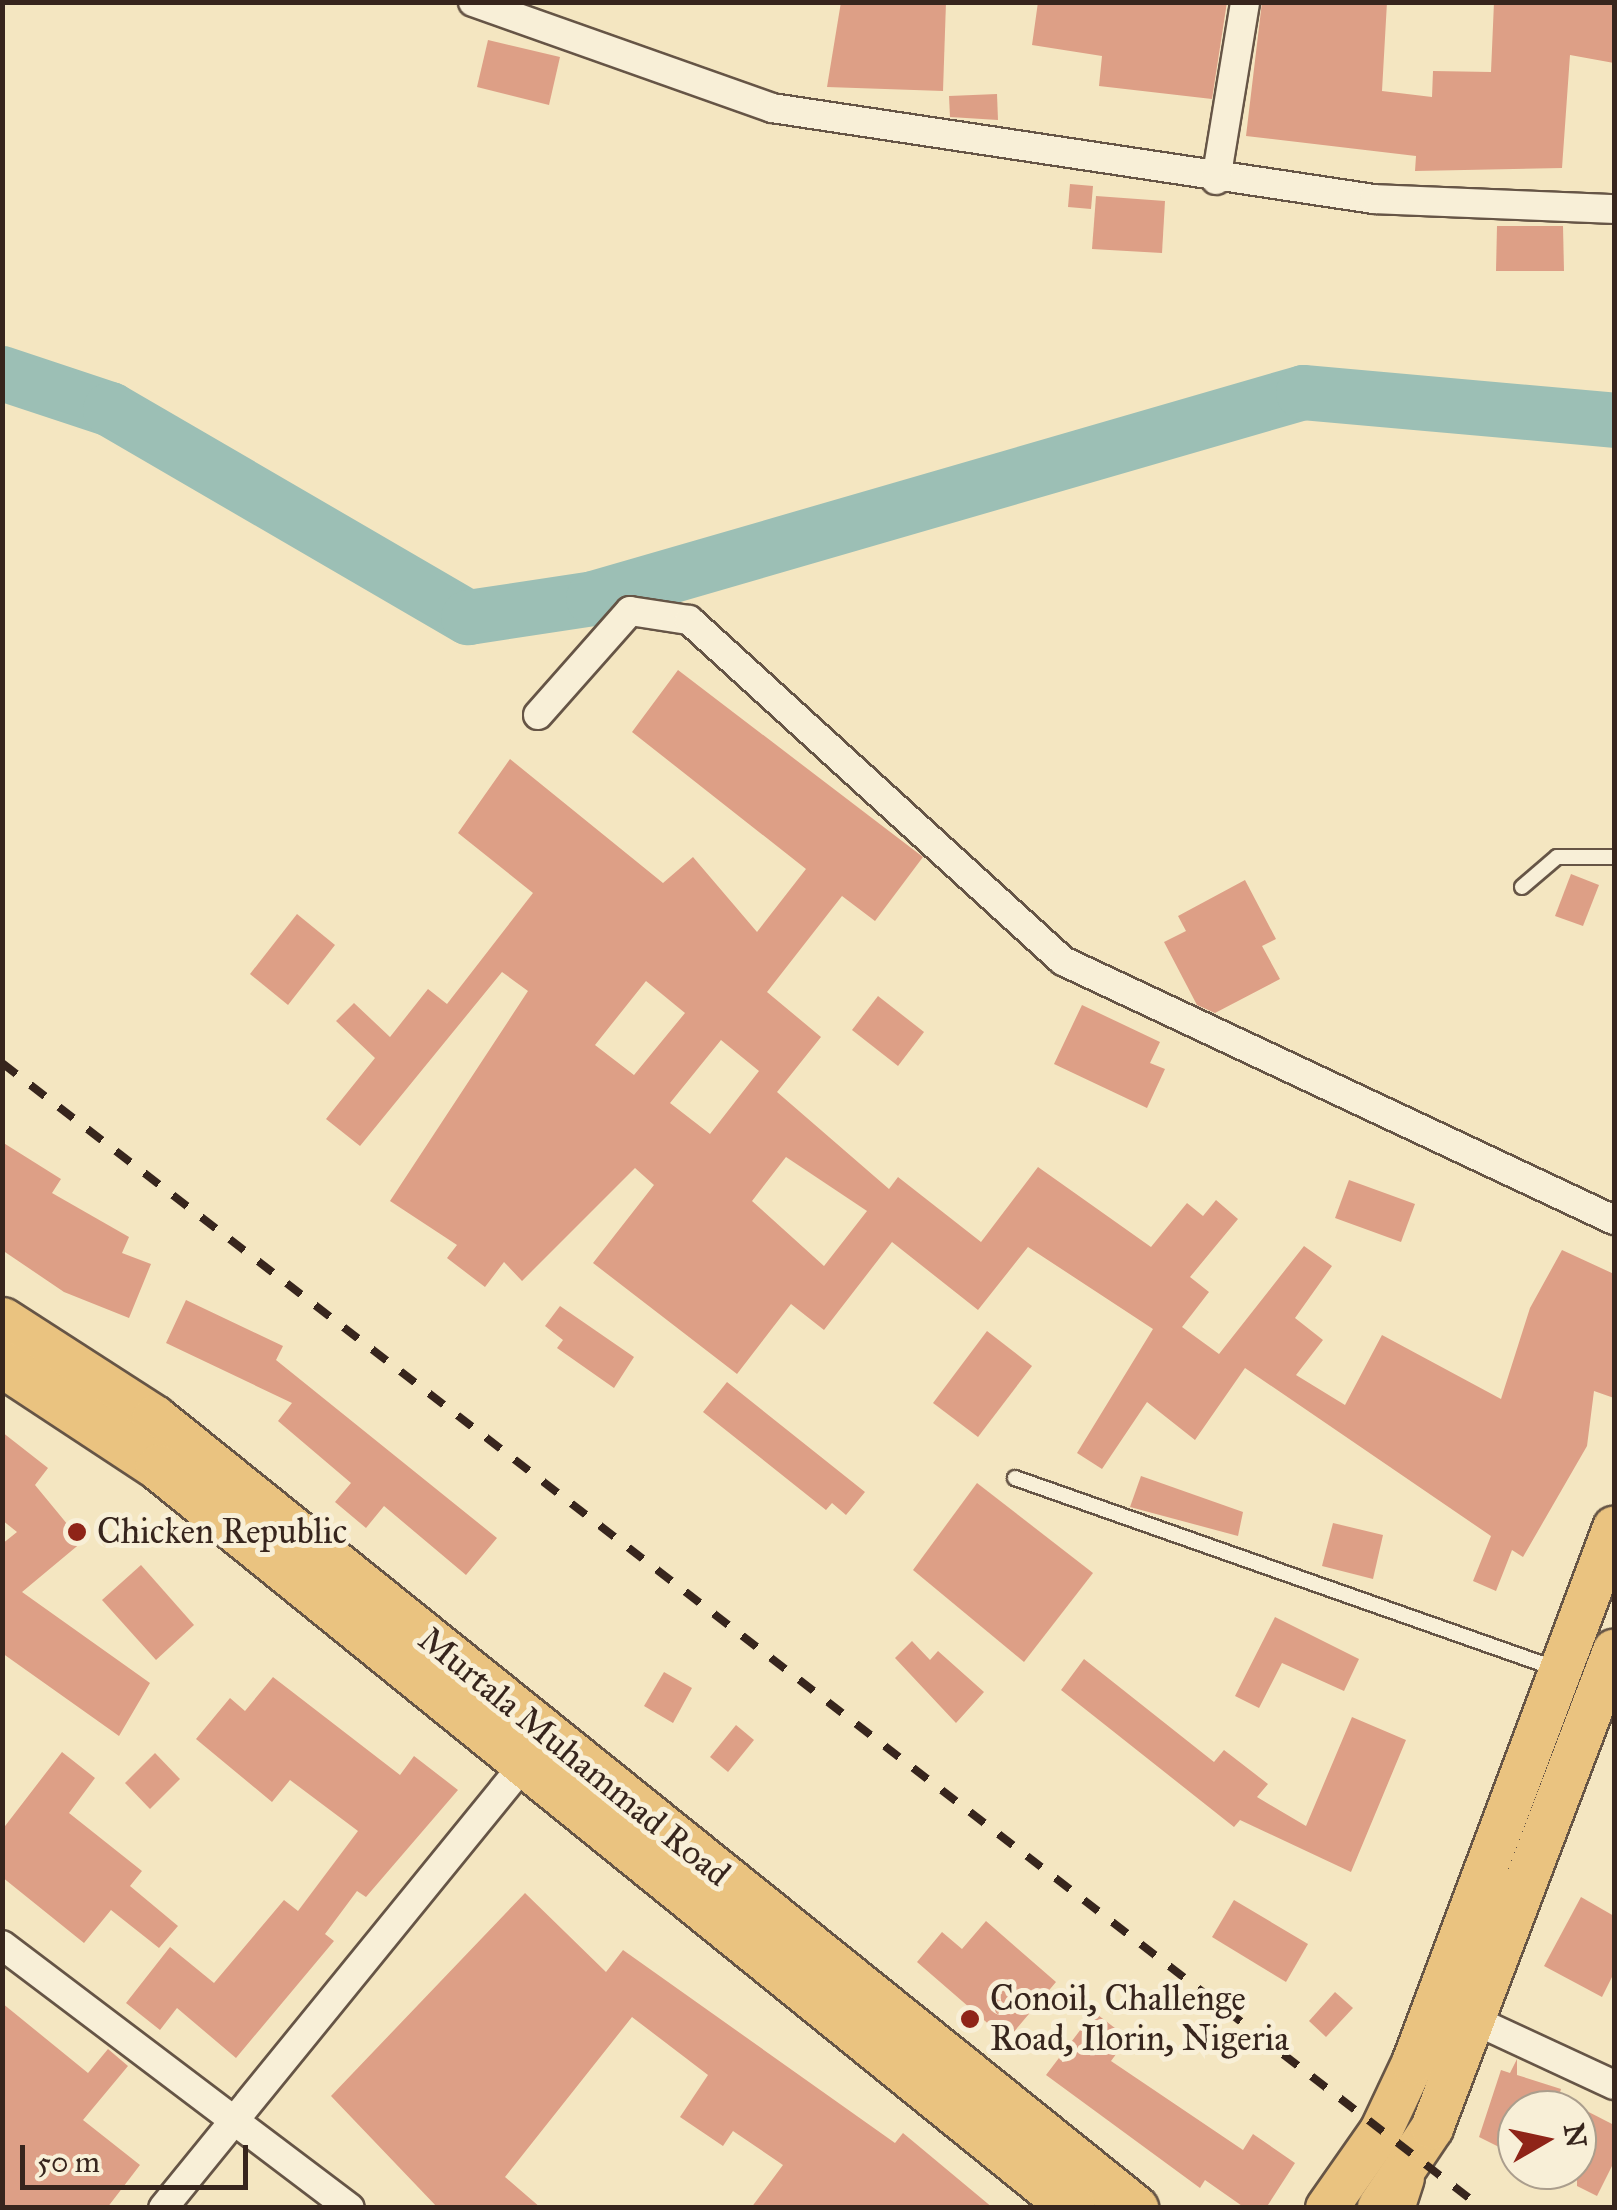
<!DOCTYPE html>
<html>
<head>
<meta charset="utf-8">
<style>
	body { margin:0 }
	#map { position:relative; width:1617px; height:2210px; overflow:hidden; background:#f4e6c1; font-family:"IM FELL Great Primer",serif }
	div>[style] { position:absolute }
	.river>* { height:55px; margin:-27.5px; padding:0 27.5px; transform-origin:27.5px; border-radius:27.5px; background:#9cbfb5 }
	.building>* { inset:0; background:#dd9f86 }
	.roads { filter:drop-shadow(2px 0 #665546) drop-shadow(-2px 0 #665546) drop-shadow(0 2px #665546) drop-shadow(0 -2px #665546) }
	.service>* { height:14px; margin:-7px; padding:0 7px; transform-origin:7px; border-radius:7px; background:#f8efd7 }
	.minor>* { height:28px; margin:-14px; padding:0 14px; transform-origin:14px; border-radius:14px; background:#f8efd7 }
	.primary>* { height:42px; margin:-21px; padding:0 21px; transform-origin:21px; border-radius:21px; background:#eac380 }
	.trunk>* { height:45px; margin:-22.5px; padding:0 22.5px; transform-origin:22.5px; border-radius:22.5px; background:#eac380 }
	.rail>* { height:8px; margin-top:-4px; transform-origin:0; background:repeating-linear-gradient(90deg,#37251d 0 18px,transparent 0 36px) }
	.dots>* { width:28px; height:28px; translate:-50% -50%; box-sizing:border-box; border:5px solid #f8efd7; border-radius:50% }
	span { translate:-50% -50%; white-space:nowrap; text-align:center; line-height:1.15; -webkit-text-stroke:10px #f8efd7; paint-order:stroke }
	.poi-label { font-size:35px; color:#37251d }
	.left { translate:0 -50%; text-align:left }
	.street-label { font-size:35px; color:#37251d }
	.frame { position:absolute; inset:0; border:5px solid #37251d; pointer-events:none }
	.north { position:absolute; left:1497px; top:2090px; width:100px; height:100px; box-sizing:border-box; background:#f8efd7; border:2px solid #ab9e8d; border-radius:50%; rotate:81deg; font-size:28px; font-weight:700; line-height:40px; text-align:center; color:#37251d }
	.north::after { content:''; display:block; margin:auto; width:35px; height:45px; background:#8f2418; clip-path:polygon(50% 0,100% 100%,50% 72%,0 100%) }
	.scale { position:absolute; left:20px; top:2145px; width:228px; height:45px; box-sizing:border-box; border:5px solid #37251d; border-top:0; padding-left:12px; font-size:30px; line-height:35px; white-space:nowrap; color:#37251d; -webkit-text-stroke:8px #f8efd7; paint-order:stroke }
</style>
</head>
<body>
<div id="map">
	<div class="river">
		<div style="left:2px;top:373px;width:114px;rotate:18.4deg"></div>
		<div style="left:110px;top:409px;width:414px;rotate:30.2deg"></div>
		<div style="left:468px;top:617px;width:126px;rotate:-8.6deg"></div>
		<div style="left:593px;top:598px;width:739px;rotate:-16.18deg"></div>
		<div style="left:1303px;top:392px;width:312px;rotate:5.1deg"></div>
	</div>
	<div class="building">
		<div style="clip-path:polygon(841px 2px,946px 2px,943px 91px,827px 87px)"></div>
		<div style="clip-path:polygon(1038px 2px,1227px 2px,1212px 99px,1099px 86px,1102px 56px,1032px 45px)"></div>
		<div style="clip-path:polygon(1262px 2px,1387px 2px,1382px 91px,1432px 97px,1433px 71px,1491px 72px,1494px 2px,1614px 5px,1614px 63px,1570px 55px,1562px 168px,1415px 171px,1416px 156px,1246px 136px)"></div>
		<div style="clip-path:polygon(488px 40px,560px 57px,549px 105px,477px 87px)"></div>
		<div style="clip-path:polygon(997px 94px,998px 120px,950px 117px,949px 96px)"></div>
		<div style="clip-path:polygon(1070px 184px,1093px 186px,1091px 209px,1068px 207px)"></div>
		<div style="clip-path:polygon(1096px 196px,1165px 201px,1162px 253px,1092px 249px)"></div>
		<div style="clip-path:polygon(1497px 226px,1563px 226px,1564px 271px,1496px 271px)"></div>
		<div style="clip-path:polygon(evenodd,678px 670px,923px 857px,875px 921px,842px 896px,767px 992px,821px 1037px,777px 1092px,889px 1189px,898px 1177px,981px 1242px,1038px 1167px,1151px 1247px,1187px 1203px,1203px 1216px,1216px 1200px,1238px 1219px,1190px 1277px,1209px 1292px,1182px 1327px,1219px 1354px,1304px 1246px,1332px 1266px,1295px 1318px,1323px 1340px,1296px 1375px,1345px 1405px,1382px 1335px,1501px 1399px,1530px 1308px,1562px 1250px,1614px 1274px,1614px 1398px,1594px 1391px,1587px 1446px,1523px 1557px,1512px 1550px,1496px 1591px,1473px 1581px,1491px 1536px,1245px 1368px,1195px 1440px,1147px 1402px,1102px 1469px,1077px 1453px,1153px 1329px,1028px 1247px,978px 1310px,892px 1242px,824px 1330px,791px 1304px,737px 1374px,593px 1263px,654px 1185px,635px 1168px,522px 1281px,504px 1262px,485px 1287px,447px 1258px,457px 1245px,390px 1201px,528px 991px,502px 972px,360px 1146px,326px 1119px,375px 1058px,336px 1021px,354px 1003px,390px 1037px,428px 989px,447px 1004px,533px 893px,458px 833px,510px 759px,663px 883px,693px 857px,757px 932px,806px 869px,632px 732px,678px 670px,646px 981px,685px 1013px,634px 1075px,595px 1045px,646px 981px,678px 670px,721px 1040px,759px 1071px,710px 1134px,670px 1103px,721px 1040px,678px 670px,786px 1157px,867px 1211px,824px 1266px,752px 1201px,786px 1157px)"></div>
		<div style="clip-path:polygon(1571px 874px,1599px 885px,1583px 926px,1555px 916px)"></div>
		<div style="clip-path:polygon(1245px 880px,1276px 939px,1262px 946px,1280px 979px,1215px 1013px,1197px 1005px,1164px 942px,1186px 931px,1178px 916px)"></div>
		<div style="clip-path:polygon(297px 914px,335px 945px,288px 1005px,250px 974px)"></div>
		<div style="clip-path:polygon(878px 996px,924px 1032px,898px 1066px,852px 1030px)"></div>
		<div style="clip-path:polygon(1082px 1005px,1160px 1042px,1150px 1063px,1165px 1069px,1147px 1108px,1054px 1064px)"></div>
		<div style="clip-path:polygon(2px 1142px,61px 1179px,52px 1193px,129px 1237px,122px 1253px,151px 1264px,129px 1318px,64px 1292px,2px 1250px)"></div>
		<div style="clip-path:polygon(1349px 1180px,1415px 1204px,1401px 1242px,1335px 1218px)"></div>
		<div style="clip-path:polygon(186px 1300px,283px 1346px,276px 1360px,497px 1538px,466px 1575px,384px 1506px,366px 1528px,335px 1502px,351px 1483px,278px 1421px,292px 1403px,166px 1343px)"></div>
		<div style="clip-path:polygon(560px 1306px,634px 1357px,614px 1388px,557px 1348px,563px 1340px,545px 1326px)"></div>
		<div style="clip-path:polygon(987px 1331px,1032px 1366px,978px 1437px,933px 1403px)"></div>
		<div style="clip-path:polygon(727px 1382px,865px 1492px,846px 1515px,832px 1503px,826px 1510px,703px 1412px)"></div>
		<div style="clip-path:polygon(2px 1432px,48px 1468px,35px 1485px,82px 1542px,22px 1592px,150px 1683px,119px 1736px,2px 1653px,2px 1544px,17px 1532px,2px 1520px)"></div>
		<div style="clip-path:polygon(1141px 1476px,1243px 1512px,1238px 1536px,1130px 1507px)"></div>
		<div style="clip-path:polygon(977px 1483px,1093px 1573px,1024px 1662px,913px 1570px)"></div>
		<div style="clip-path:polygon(1333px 1523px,1383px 1535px,1373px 1579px,1322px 1566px)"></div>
		<div style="clip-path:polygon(141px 1565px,194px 1625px,156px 1660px,102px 1600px)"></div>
		<div style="clip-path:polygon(1275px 1617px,1359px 1659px,1344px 1691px,1282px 1663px,1259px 1708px,1235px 1696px)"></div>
		<div style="clip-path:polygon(912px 1641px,930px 1660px,938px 1651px,984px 1692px,956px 1723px,895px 1658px)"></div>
		<div style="clip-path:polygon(1084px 1659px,1214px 1762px,1224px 1750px,1268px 1784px,1257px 1797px,1306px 1826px,1352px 1717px,1406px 1740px,1351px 1872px,1240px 1820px,1234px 1827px,1061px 1690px)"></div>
		<div style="clip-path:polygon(664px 1672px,692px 1688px,673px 1723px,644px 1706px)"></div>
		<div style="clip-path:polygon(273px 1677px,400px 1775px,414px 1756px,458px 1790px,366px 1897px,357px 1891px,325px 1934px,334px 1941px,236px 2058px,177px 2008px,160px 2030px,126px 2003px,170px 1947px,214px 1983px,284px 1900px,298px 1911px,358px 1831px,290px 1780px,272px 1802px,196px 1739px,230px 1698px,245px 1711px)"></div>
		<div style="clip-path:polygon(736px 1725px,754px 1740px,728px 1772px,710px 1757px)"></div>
		<div style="clip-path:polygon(62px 1752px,95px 1778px,69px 1813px,142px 1871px,130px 1886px,178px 1926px,159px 1948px,111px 1910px,84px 1943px,2px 1877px,2px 1830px)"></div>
		<div style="clip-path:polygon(155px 1753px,180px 1779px,150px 1809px,125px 1783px)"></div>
		<div style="clip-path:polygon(525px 1893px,606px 1972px,623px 1950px,895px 2143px,903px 2133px,993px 2208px,751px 2208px,783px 2165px,733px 2131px,723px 2146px,680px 2117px,708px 2075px,632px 2017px,505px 2177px,541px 2208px,438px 2208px,331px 2096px)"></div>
		<div style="clip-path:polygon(1581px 1897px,1614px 1916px,1614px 1973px,1602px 1997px,1544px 1966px)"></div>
		<div style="clip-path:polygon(1234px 1900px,1308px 1944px,1286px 1982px,1212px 1937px)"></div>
		<div style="clip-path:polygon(986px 1921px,1056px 1982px,1007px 2040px,917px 1962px,942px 1932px,962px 1949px)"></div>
		<div style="clip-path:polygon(1335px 1992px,1353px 2008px,1326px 2037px,1309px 2021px)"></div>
		<div style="clip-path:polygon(2px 2003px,88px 2073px,108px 2049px,128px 2066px,83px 2120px,140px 2165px,107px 2208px,2px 2208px)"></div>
		<div style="clip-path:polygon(1094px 2012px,1128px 2038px,1111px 2061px,1243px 2150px,1253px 2134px,1295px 2163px,1266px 2208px,1245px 2208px,1205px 2180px,1200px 2188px,1046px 2075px)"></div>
		<div style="clip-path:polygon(1517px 2059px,1517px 2075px,1561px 2089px,1555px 2110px,1517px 2110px,1517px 2156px,1479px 2137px,1501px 2070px,1510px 2073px)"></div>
		<div style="clip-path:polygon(1577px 2106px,1614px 2125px,1614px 2162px,1597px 2196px,1577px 2186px)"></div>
	</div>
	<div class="roads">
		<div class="service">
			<div style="left:1522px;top:887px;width:46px;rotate:-40.6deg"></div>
			<div style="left:1557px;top:857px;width:57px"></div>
			<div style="left:1015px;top:1478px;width:575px;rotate:19.41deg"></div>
		</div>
		<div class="minor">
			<div style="left:473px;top:2px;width:317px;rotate:19.5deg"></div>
			<div style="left:772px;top:108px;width:609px;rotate:8.6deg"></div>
			<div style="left:1374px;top:199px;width:240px;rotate:2.4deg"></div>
			<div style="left:1216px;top:180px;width:180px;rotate:-80.7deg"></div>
			<div style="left:538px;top:715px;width:139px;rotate:-48.5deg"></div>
			<div style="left:630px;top:611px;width:60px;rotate:8.7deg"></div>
			<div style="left:689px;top:620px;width:506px;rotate:42.36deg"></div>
			<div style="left:1063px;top:961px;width:609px;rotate:25.18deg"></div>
			<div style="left:2px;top:1945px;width:436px;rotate:37.1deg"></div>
			<div style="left:1474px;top:2020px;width:154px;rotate:24.9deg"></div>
			<div style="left:163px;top:2208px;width:574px;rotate:-50.87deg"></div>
		</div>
		<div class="primary">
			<div style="left:1379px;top:2207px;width:95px;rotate:-56.1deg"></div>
			<div style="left:1432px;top:2128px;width:511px;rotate:-69.12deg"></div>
			<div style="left:1327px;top:2208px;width:94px;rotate:-55deg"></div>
			<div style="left:1381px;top:2131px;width:75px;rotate:-64.8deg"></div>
			<div style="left:1413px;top:2063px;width:572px;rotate:-69.41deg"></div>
		</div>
		<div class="trunk">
			<div style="left:2px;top:1320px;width:181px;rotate:32.8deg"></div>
			<div style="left:154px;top:1418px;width:1260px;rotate:38.84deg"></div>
			<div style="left:2px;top:1364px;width:187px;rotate:33.4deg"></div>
			<div style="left:158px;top:1467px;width:1177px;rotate:39deg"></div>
			<div style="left:1391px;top:2208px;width:32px;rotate:-72deg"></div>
		</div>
	</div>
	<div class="rail">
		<div style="left:2px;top:1063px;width:1871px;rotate:37.73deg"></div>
	</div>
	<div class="dots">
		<div style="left:77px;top:1532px;background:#8f2418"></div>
		<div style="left:970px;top:2019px;background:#8f2418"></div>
	</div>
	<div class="poi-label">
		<span class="left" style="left:97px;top:1532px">Chicken Republic</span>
		<span class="left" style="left:990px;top:2019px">Conoil, Challenge<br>Road, Ilorin, Nigeria</span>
	</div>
	<div class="street-label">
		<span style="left:574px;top:1757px;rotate:39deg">Murtala Muhammad Road</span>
	</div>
	<div class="frame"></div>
	<div class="north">N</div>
	<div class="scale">50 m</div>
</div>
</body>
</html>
